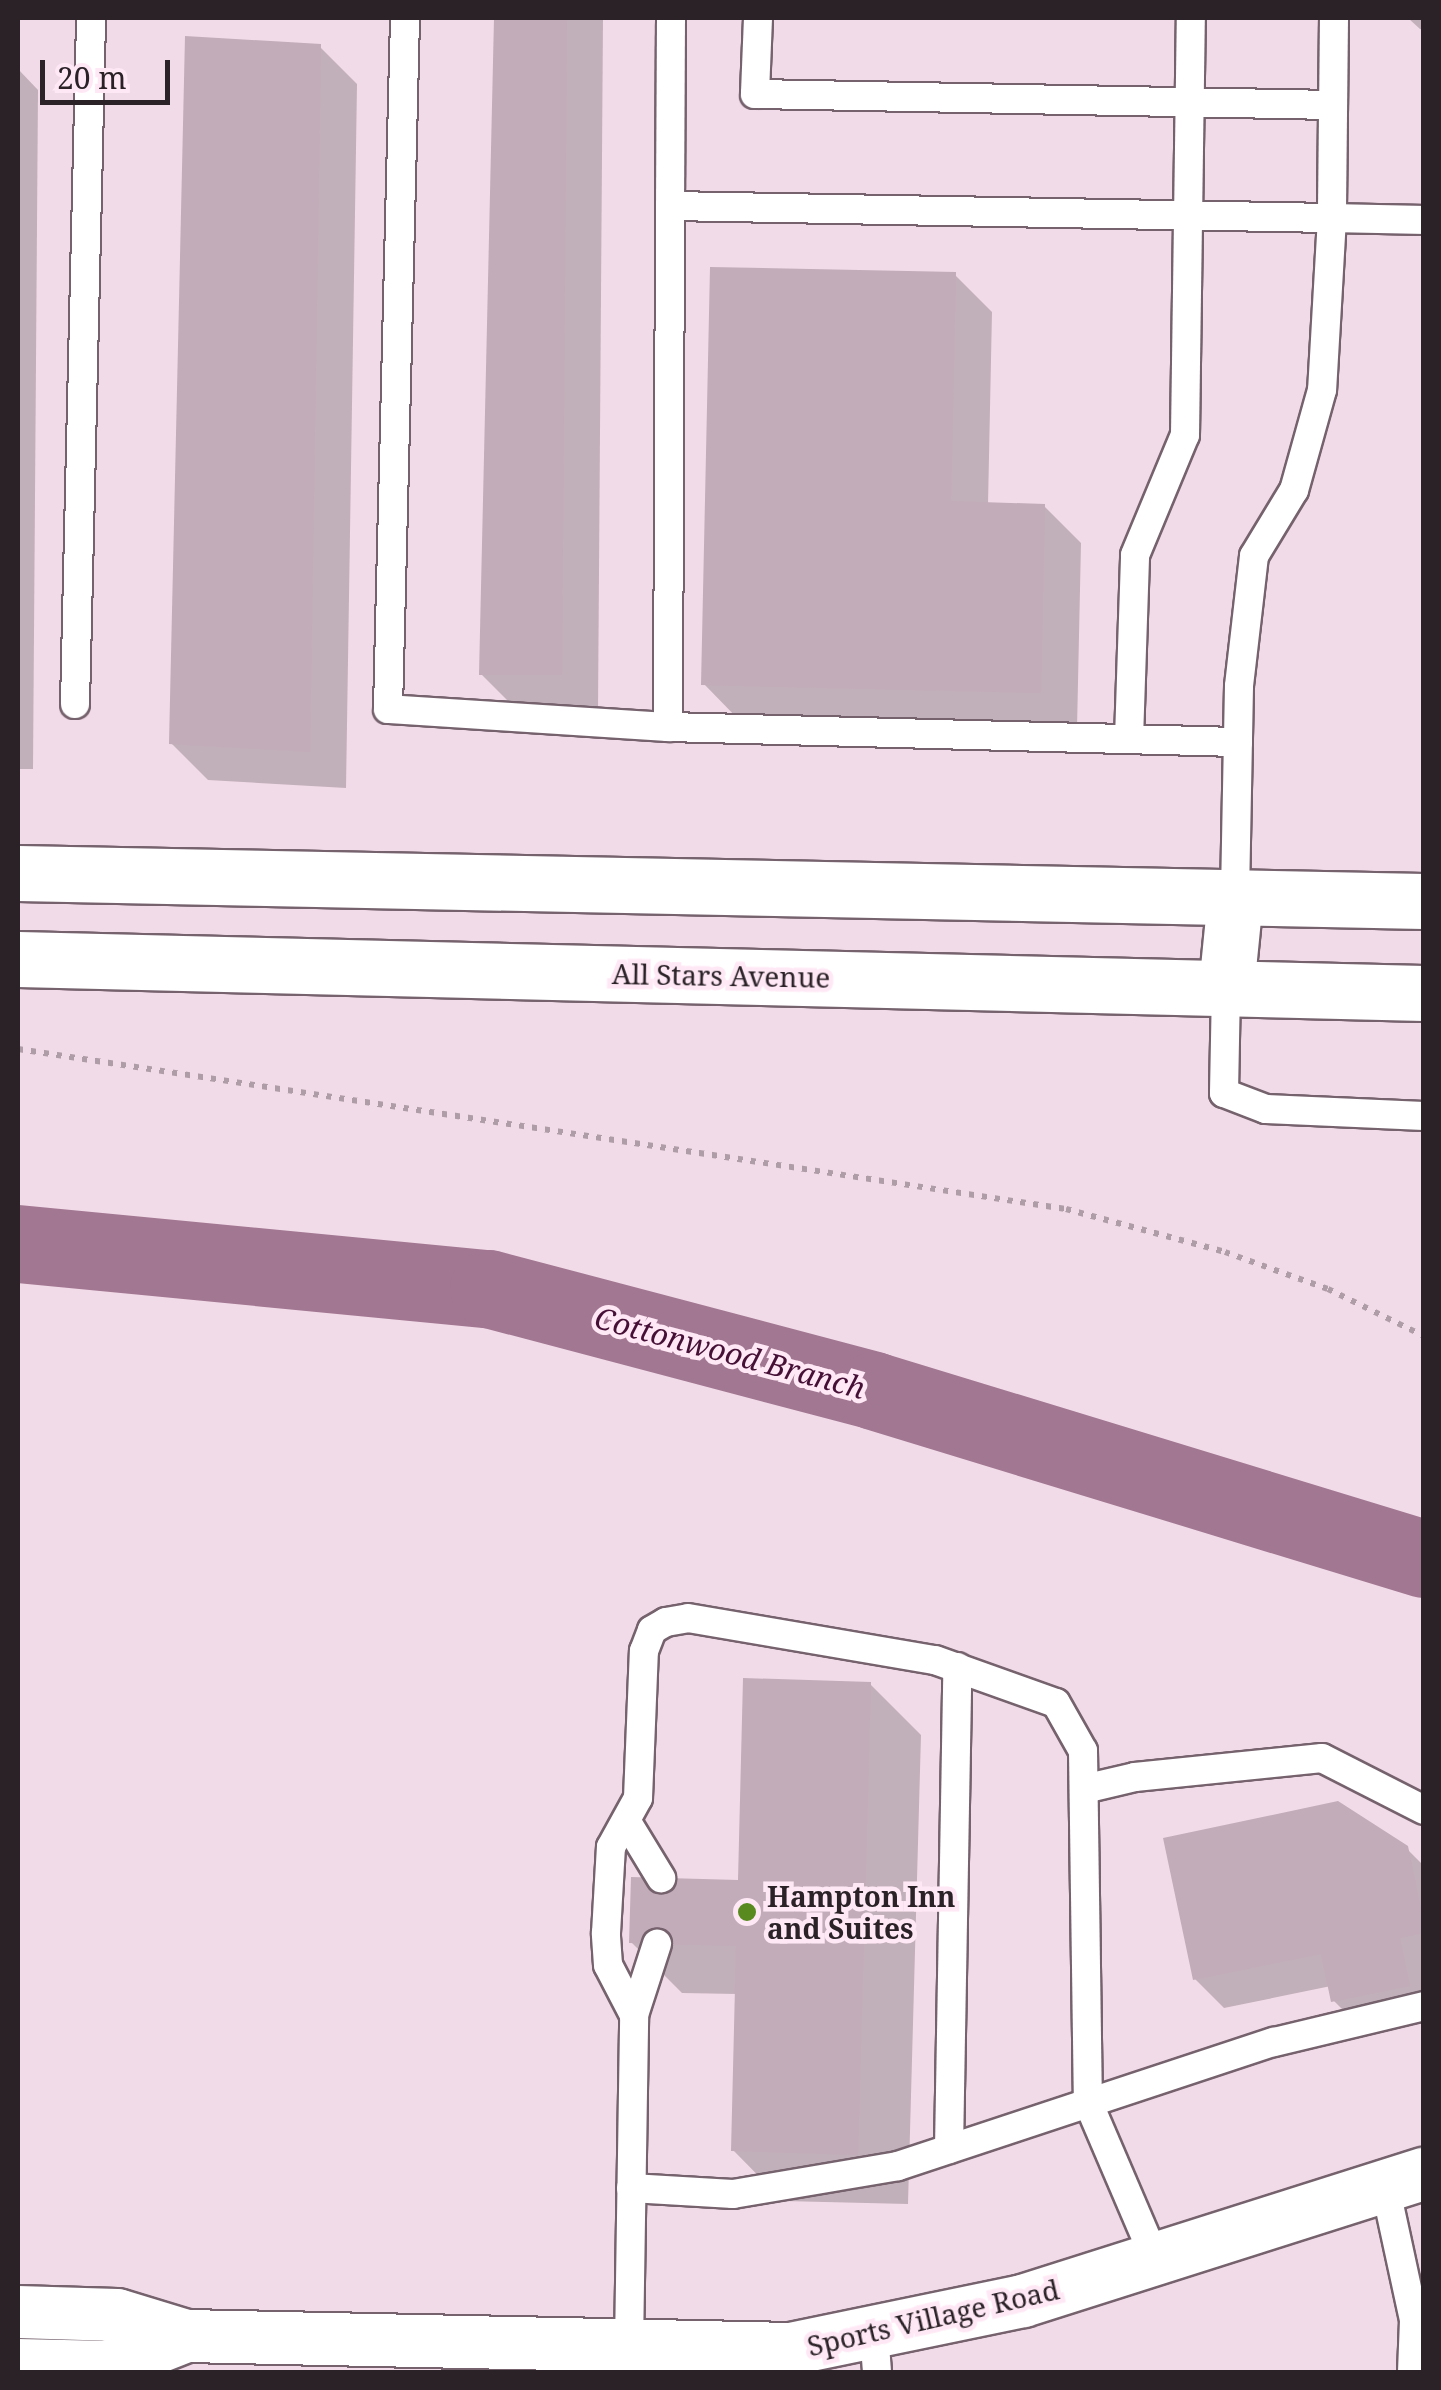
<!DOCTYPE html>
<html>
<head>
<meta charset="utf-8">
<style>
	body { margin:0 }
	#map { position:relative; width:1441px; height:2390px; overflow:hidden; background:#f2dbe8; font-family:"Noto Serif",serif }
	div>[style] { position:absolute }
	.shadow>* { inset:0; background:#0003 }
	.river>* { height:78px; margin:-39px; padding:0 39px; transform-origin:39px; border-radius:39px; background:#a27792 }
	.building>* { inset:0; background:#c2acb9 }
	.path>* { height:6px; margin-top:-3px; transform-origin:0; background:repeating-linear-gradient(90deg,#ae9ca6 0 5px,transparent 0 13px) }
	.roads { filter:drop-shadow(2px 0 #75626d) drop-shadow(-2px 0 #75626d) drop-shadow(0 2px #75626d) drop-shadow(0 -2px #75626d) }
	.service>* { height:28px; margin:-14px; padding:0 14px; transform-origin:14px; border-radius:14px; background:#fff }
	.minor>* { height:52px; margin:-26px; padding:0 26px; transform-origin:26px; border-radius:26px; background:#fff }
	.tertiary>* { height:55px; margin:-27.5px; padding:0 27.5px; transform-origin:27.5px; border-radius:27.5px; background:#fff }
	.dots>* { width:28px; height:28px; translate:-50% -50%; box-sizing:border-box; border:5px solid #ffe8f5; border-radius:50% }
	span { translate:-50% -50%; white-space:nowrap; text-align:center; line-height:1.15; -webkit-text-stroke:9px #ffe8f5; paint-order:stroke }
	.street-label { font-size:28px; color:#2a2227 }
	.poi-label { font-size:28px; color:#2a2227; font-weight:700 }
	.left { translate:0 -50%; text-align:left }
	.water-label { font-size:30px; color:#461036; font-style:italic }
	.frame { position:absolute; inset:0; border:20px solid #2a2227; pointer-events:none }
	.scale { position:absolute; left:40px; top:60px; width:130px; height:45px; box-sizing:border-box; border:5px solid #2a2227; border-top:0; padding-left:12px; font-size:30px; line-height:35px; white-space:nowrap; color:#2a2227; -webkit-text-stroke:8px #ffe8f5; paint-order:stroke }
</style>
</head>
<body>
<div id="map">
	<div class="shadow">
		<div style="clip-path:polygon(497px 18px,603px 18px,598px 711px,518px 711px,481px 674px)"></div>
		<div style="clip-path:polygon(1408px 18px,1424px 18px,1424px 30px,1420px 29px)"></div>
		<div style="clip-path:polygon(320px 47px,357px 84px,346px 788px,208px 780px,171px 743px)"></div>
		<div style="clip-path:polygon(18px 69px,38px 90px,33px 769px,18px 769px)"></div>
		<div style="clip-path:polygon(955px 275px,992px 312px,988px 505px,1044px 506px,1081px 543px,1077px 729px,741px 722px,704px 684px)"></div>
		<div style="clip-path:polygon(870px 1684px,921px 1735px,908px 2204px,783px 2201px,733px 2150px,737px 1994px,682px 1993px,631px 1942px,740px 1882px)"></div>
		<div style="clip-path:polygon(1406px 1848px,1424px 1866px,1424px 2017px,1363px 2030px,1334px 2001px,1331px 1986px,1224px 2008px,1195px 1979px)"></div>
	</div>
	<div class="river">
		<div style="left:18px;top:1244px;width:473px;rotate:5.5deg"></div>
		<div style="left:489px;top:1289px;width:398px;rotate:14.8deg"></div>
		<div style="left:874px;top:1391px;width:575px;rotate:16.99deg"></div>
	</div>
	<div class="building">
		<div style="clip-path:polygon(494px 18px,567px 18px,562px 675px,479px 675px)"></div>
		<div style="clip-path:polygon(185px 36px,321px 44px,310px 752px,169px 744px)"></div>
		<div style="clip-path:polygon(710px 267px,956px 272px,951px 501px,1045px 504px,1041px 693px,701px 685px)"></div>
		<div style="clip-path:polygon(743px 1678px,871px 1682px,858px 2155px,731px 2151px,736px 1946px,629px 1943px,631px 1877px,738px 1880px)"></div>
		<div style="clip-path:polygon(1338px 1801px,1408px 1846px,1424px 1924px,1424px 1933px,1400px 1938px,1410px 1986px,1331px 2002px,1321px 1954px,1193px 1980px,1163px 1838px)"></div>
	</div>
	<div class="path">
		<div style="left:18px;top:1049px;width:1060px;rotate:8.68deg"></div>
		<div style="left:1066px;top:1209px;width:165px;rotate:15.1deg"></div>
		<div style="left:1225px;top:1252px;width:109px;rotate:19.8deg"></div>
		<div style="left:1328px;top:1289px;width:107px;rotate:26.1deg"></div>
	</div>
	<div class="roads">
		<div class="service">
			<div style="left:405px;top:18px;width:691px;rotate:91.41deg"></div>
			<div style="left:388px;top:709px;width:281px;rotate:3.7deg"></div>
			<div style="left:671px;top:18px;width:188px;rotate:90.3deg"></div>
			<div style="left:670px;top:206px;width:662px;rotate:1.04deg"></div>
			<div style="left:1332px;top:218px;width:172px;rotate:93.3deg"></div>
			<div style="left:1322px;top:390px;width:104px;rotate:105.6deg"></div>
			<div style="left:1294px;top:490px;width:77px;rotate:121.2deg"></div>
			<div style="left:1254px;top:556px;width:131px;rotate:96.6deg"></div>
			<div style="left:1239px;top:686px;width:212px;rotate:91.1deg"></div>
			<div style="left:758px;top:18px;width:76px;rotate:92.3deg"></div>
			<div style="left:755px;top:94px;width:578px;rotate:1.09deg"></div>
			<div style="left:1334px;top:18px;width:200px;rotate:90.6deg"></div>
			<div style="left:1332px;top:218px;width:92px;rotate:1.2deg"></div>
			<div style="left:670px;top:206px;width:521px;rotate:90.22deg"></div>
			<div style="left:668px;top:727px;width:570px;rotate:1.51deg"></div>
			<div style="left:75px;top:704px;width:686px;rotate:-88.66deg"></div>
			<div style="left:1129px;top:739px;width:184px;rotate:-88.1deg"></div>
			<div style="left:1135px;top:555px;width:130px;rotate:-67.4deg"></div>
			<div style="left:1185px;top:435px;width:417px;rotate:-89.2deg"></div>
			<div style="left:1226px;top:988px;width:105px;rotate:91.1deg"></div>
			<div style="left:1224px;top:1093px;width:45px;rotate:20.9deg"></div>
			<div style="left:1266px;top:1109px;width:158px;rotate:2.5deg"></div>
			<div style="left:1084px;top:1789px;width:52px;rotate:-13.2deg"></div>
			<div style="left:1135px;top:1777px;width:188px;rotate:-5.8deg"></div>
			<div style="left:1322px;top:1758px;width:114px;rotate:27deg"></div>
			<div style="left:627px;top:1822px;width:66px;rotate:58.7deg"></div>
			<div style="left:634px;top:2015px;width:75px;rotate:-72.1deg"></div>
			<div style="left:949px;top:2149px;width:482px;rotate:-89deg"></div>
			<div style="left:1385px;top:2186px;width:137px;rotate:77.8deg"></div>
			<div style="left:1414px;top:2320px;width:52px;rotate:92.2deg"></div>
			<div style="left:631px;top:2188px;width:102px;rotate:3.4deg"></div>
			<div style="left:733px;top:2194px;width:167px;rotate:-9.6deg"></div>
			<div style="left:898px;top:2166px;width:396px;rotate:-18.3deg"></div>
			<div style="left:1274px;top:2042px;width:154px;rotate:-13.5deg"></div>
			<div style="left:874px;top:2332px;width:40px;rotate:85.7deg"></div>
			<div style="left:629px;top:2346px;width:331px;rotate:-89.1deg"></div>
			<div style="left:634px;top:2015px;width:56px;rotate:-117.5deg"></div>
			<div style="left:608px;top:1965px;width:32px;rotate:-94deg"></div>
			<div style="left:606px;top:1933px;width:86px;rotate:-86.7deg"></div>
			<div style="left:611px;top:1847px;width:56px;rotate:-61.1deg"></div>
			<div style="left:638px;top:1798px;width:147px;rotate:-87.7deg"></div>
			<div style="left:644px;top:1651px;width:22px;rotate:-69deg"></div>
			<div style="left:652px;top:1630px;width:16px;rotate:-30deg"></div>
			<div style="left:666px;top:1622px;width:22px;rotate:-10deg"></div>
			<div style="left:688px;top:1618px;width:251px;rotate:9.7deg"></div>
			<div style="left:935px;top:1660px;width:128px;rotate:19.6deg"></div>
			<div style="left:1056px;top:1703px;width:55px;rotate:60.6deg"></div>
			<div style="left:1083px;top:1751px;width:351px;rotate:89.2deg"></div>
			<div style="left:1088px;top:2102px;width:170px;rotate:66.8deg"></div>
		</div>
		<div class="minor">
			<div style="left:18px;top:2312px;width:99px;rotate:1.7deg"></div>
			<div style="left:117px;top:2315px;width:72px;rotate:16.9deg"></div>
			<div style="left:186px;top:2336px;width:605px;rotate:1.23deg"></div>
			<div style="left:791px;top:2349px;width:237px;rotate:-11.7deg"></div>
			<div style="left:1023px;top:2301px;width:421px;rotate:-17.6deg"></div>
			<div style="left:18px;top:2365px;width:89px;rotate:1.3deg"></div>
			<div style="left:107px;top:2367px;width:85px;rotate:-21.4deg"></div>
		</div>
		<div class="tertiary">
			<div style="left:18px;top:873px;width:1406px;rotate:1.14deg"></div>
			<div style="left:18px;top:959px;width:1406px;rotate:1.39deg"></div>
			<div style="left:1226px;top:988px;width:90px;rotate:-84.3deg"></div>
		</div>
	</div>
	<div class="dots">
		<div style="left:747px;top:1912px;background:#598a20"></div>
	</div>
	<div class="street-label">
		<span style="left:721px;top:975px;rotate:1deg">All Stars Avenue</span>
		<span style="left:933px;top:2317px;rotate:-13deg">Sports Village Road</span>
	</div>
	<div class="poi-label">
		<span class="left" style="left:767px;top:1912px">Hampton Inn<br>and Suites</span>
	</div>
	<div class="water-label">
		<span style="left:730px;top:1353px;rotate:15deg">Cottonwood Branch</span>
	</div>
	<div class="frame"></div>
	<div class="scale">20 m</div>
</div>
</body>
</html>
